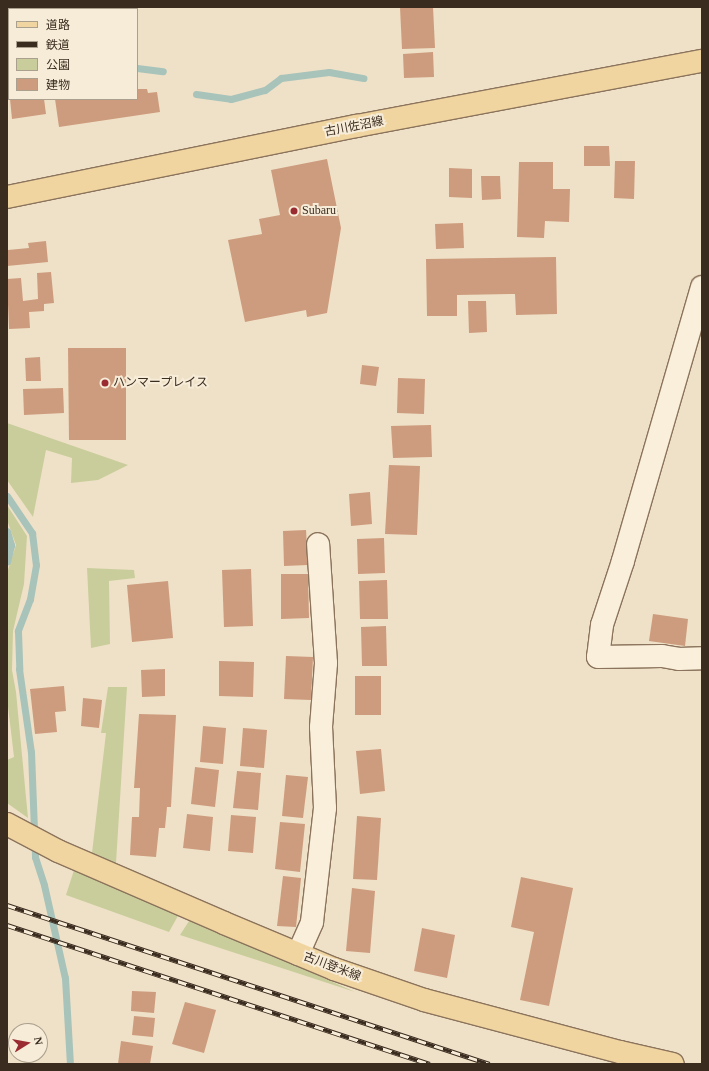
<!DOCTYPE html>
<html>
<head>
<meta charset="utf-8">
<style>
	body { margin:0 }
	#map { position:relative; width:709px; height:1071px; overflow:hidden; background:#efe1c7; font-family:"Times New Roman","Noto Sans JP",serif }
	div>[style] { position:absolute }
	.green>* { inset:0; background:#c9cd9b }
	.stream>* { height:7px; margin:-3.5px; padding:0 3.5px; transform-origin:3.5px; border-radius:3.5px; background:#a8c3ba }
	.building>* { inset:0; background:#cd9b7d }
	.roads { filter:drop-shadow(1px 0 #8b735c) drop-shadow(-1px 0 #8b735c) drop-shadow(0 1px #8b735c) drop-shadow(0 -1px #8b735c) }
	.minor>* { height:22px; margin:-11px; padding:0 11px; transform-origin:11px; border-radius:11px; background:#f9efdb }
	.primary>* { height:22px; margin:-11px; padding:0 11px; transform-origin:11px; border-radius:11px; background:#f1d5a0 }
	.rail>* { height:4.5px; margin-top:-2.25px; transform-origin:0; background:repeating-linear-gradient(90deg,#f6ecd7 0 9px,#3b2c20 0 18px); box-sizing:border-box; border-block:1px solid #3b2c20 }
	.dots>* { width:11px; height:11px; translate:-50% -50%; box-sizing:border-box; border:2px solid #f6ecd7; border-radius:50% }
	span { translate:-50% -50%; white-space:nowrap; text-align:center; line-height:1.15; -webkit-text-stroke:4px #f6ecd7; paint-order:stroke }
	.street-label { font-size:12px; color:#3b2c20 }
	.poi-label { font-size:12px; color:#3b2c20 }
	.left { translate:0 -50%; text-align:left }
	.frame { position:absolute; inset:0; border:8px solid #3b2c20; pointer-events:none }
	.legend { position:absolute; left:8px; top:8px; width:130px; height:92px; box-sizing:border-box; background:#f6ecd7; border:1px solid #ab9f8e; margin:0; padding:5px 7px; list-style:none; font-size:12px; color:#3b2c20 }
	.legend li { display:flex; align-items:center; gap:8px; height:20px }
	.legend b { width:20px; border:1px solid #ab9f8e }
	.north { position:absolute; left:8px; top:1023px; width:40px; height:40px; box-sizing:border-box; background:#f6ecd7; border:1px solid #ab9f8e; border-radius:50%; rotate:79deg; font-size:11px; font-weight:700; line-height:16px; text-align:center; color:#3b2c20 }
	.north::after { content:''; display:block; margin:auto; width:14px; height:18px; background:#9a2c31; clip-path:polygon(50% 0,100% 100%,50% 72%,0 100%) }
</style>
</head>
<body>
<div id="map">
	<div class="green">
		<div style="clip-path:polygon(7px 423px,128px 465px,98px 480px,71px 483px,72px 458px,46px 450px,33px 517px,7px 480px)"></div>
		<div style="clip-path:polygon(7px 505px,27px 536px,24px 584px,13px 631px,12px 670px,16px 692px,28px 818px,7px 803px,7px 760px,14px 757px,7px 698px,7px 573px,16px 545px,7px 520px)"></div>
		<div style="clip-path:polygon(87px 568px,134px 570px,135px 578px,109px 581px,110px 644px,91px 648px)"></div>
		<div style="clip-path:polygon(108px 687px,127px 687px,116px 863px,92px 853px,106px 733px,101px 733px)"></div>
		<div style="clip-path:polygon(75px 867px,179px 914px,169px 932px,66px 895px)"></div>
		<div style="clip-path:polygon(191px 918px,355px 992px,180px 935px)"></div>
	</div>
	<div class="stream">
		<div style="left:137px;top:68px;width:26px;rotate:7deg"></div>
		<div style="left:196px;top:94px;width:35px;rotate:8deg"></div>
		<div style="left:231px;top:99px;width:35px;rotate:-15deg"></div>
		<div style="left:265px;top:90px;width:20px;rotate:-37deg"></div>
		<div style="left:281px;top:78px;width:48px;rotate:-7.1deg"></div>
		<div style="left:329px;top:72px;width:35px;rotate:10deg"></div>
		<div style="left:7px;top:496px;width:45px;rotate:56deg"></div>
		<div style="left:32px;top:533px;width:32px;rotate:83deg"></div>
		<div style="left:36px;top:565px;width:35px;rotate:100deg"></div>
		<div style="left:30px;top:599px;width:34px;rotate:111deg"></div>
		<div style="left:18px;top:631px;width:38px;rotate:88deg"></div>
		<div style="left:19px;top:669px;width:84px;rotate:81.8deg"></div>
		<div style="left:31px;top:752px;width:105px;rotate:87.8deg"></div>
		<div style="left:35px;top:857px;width:29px;rotate:72deg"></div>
		<div style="left:44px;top:885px;width:95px;rotate:77.3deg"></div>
		<div style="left:65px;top:978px;width:86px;rotate:86.7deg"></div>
		<div style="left:7px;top:531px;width:15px;rotate:74deg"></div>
		<div style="left:11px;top:545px;width:17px;rotate:103deg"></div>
	</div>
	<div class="building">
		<div style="clip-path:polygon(400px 7px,433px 7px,435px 48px,402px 49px)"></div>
		<div style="clip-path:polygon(433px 52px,434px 77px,404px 78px,403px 54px)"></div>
		<div style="clip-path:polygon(137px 89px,147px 89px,148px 93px,157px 92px,160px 112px,59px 127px,55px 99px,137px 99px)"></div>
		<div style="clip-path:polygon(10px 99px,44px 99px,46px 114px,12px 119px)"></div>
		<div style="clip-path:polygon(584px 146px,609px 146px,610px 166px,584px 166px)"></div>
		<div style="clip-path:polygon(327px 159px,341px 228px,327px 313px,307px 317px,306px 310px,245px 322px,228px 240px,262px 234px,259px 219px,280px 215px,271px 170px)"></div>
		<div style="clip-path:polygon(615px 161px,635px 161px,634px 199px,614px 198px)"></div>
		<div style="clip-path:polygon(519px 162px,553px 162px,553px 189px,570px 189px,569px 222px,545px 221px,544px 238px,517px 237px)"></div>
		<div style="clip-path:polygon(449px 168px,472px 169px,472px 198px,449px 197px)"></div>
		<div style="clip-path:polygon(481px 176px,500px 176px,501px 199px,482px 200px)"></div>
		<div style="clip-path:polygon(463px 223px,464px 248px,436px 249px,435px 224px)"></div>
		<div style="clip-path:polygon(46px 241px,48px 262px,7px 266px,7px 247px,8px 250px,29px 248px,28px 243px)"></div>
		<div style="clip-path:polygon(556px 257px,557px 314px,516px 315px,515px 294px,457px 295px,457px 316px,427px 316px,426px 259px)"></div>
		<div style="clip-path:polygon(51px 272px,54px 303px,44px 304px,44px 311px,29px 312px,30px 328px,9px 329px,7px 279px,21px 278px,23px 301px,38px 299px,37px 273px)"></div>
		<div style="clip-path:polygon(468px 301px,486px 301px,487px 332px,469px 333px)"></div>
		<div style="clip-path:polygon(68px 348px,126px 348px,126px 440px,69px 440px)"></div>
		<div style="clip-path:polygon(40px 357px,41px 381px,26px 381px,25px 358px)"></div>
		<div style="clip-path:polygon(362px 365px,379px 367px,376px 386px,360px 384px)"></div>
		<div style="clip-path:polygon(398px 378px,425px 379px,424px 414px,397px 413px)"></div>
		<div style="clip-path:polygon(63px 388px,64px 413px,24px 415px,23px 389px)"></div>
		<div style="clip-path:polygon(431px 425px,432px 457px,393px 458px,391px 426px)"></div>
		<div style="clip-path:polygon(389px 465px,420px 466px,417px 535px,385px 534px)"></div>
		<div style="clip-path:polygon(370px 492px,372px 524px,351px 526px,349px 494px)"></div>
		<div style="clip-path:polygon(306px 530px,308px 565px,284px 566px,283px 531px)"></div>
		<div style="clip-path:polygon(384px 538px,385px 573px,358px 574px,357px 539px)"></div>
		<div style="clip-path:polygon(251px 569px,253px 626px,224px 627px,222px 570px)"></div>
		<div style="clip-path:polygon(281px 574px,308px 574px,309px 618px,281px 619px)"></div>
		<div style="clip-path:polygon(387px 580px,388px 619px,360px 619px,359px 581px)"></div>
		<div style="clip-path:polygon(168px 581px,173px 638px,132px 642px,127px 585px)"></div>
		<div style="clip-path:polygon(653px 614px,688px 619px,685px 646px,649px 641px)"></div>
		<div style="clip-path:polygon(386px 626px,387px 666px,362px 666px,361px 627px)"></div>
		<div style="clip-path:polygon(286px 656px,313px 657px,311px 700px,284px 699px)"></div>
		<div style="clip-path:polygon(219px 661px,254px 662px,253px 697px,219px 696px)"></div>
		<div style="clip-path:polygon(165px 669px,165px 696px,142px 697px,141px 670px)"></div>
		<div style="clip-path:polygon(355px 676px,381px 676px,381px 715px,355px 715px)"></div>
		<div style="clip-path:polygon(64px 686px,66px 711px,55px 712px,57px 732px,35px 734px,30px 689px)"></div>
		<div style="clip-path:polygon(83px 698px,102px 700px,99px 728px,81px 726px)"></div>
		<div style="clip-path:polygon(139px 714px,176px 715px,171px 807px,167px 807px,165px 828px,159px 828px,156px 857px,130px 855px,132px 817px,139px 817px,140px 788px,134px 788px)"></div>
		<div style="clip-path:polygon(203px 726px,226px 728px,223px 764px,200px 762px)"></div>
		<div style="clip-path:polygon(243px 728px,267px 730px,264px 768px,240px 766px)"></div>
		<div style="clip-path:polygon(381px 749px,385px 791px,360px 794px,356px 751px)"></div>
		<div style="clip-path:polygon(195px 767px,219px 770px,215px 807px,191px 804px)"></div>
		<div style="clip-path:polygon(237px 771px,261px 773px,258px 810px,233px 808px)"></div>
		<div style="clip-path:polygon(286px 775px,308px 777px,303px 818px,282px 816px)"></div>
		<div style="clip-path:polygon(187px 814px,213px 817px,210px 851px,183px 848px)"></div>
		<div style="clip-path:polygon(231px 815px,256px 817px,253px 853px,228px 851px)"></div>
		<div style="clip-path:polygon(357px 816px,381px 818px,377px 880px,353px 879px)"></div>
		<div style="clip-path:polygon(280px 822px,305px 824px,300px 872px,275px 869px)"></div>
		<div style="clip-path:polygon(283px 876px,301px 878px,296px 927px,277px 926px)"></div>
		<div style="clip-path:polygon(521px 877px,573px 888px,549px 1006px,520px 1000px,534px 932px,511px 927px)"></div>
		<div style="clip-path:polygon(352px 888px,375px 891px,370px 953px,346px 951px)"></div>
		<div style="clip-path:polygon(422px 928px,455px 935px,447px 978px,414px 971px)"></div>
		<div style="clip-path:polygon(132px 991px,156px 992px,154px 1013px,131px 1011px)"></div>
		<div style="clip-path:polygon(185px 1002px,216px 1010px,204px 1053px,172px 1044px)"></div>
		<div style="clip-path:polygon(134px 1016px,155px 1018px,153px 1037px,132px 1035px)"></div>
		<div style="clip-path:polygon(121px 1041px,153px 1046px,150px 1064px,118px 1064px)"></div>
	</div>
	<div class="roads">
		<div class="minor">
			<div style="left:702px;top:287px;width:285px;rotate:106.1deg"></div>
			<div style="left:623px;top:561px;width:67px;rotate:108.2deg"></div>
			<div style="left:602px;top:625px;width:32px;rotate:97deg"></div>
			<div style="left:598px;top:657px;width:64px;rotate:-0.9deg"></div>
			<div style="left:662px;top:656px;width:17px;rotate:10deg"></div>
			<div style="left:679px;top:659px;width:23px;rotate:-2deg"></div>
			<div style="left:298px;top:954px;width:35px;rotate:-66deg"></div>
			<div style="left:312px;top:922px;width:115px;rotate:-83.5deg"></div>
			<div style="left:325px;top:808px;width:81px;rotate:-92.8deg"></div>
			<div style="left:321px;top:727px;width:64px;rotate:-85.5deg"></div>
			<div style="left:326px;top:663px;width:119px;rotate:-93.8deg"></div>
		</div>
		<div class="primary">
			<div style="left:7px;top:197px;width:357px;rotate:-11.5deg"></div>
			<div style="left:357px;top:126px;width:351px;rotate:-10.7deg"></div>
			<div style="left:7px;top:824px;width:58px;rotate:27.9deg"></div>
			<div style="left:58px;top:851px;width:181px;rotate:23.4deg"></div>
			<div style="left:224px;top:923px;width:119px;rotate:22.7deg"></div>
			<div style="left:334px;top:969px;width:95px;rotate:19deg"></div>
			<div style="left:424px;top:1000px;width:203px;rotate:14.9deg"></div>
			<div style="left:620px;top:1052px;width:54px;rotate:12.8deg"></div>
		</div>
	</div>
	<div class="rail">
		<div style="left:7px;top:905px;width:508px;rotate:18.22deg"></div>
		<div style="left:7px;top:925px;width:445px;rotate:18.2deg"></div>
	</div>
	<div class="dots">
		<div style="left:294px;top:211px;background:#9a2c31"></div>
		<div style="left:105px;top:383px;background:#9a2c31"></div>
	</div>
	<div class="street-label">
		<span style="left:354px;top:127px;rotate:-11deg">古川佐沼線</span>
		<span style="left:332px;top:967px;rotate:21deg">古川登米線</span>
	</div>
	<div class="poi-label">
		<span class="left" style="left:302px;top:211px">Subaru</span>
		<span class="left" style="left:113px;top:383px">ハンマープレイス</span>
	</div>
	<div class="frame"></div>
	<ul class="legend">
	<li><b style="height:5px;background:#f1d5a0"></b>道路</li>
	<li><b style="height:5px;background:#3b2c20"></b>鉄道</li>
	<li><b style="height:11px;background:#c9cd9b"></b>公園</li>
	<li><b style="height:11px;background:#cd9b7d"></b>建物</li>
	</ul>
	<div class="north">N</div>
</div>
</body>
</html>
